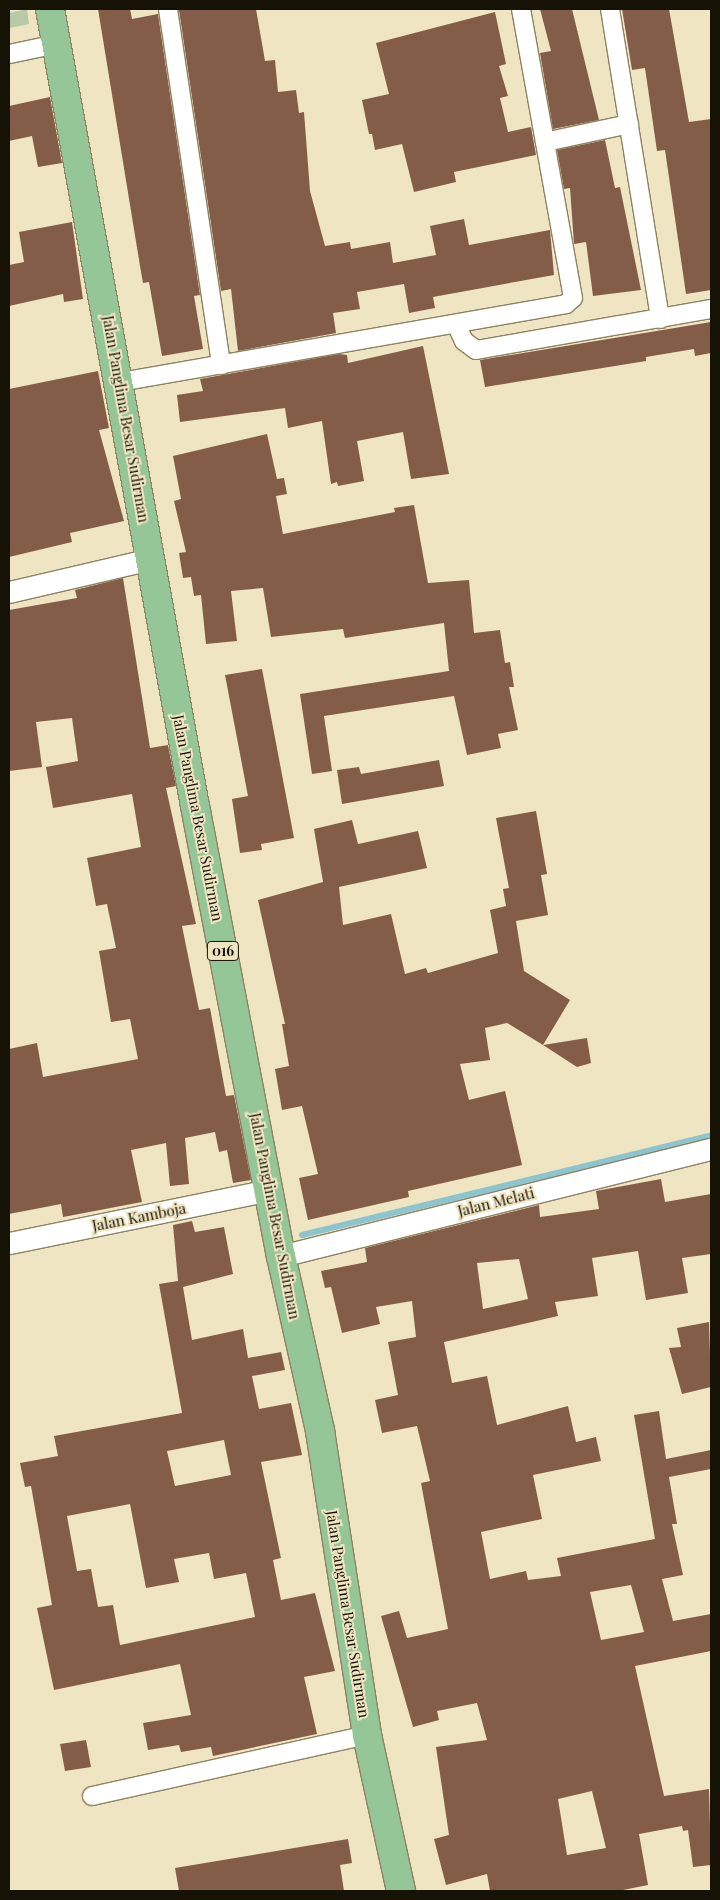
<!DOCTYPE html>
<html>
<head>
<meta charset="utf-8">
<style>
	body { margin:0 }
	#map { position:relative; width:720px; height:1900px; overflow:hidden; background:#f0e5c2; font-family:"Playfair Display",serif }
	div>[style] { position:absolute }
	.green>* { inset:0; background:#b6caa7 }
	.stream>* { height:6px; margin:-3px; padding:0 3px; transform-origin:3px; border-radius:3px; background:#8cc5ce }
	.building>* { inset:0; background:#845d48 }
	.roads { filter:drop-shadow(1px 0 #8d8262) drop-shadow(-1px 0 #8d8262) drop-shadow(0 1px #8d8262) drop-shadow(0 -1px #8d8262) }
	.minor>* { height:18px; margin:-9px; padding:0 9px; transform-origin:9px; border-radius:9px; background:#fff }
	.tertiary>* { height:21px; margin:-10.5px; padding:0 10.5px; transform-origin:10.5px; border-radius:10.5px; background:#fff }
	.primary>* { height:28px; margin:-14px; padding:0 14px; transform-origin:14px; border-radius:14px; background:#95c697 }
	span { translate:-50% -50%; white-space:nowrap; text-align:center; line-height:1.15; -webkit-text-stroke:4px #f0e5c2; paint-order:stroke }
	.shield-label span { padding:1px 4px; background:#f0e5c2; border:1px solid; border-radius:4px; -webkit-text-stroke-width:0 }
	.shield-label { font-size:14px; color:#161206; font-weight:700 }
	.street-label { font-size:15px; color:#161206 }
	.frame { position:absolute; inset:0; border:10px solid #161206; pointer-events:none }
</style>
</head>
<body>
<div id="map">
	<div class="green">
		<div style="clip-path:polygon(27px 9px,29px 24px,10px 28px,9px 13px)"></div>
	</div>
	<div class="stream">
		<div style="left:302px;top:1235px;width:421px;rotate:-13.7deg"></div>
	</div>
	<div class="building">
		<div style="clip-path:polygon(98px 9px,130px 9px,132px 19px,158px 14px,200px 295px,194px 296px,203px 349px,162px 356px,149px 282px,143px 283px,140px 266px)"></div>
		<div style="clip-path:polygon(188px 9px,256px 9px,265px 61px,275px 60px,278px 92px,296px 90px,299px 113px,304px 112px,310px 191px,325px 246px,350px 242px,351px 249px,390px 242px,393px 263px,436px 255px,430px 226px,464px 219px,469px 245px,550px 230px,554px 275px,433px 297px,435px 308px,409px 313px,404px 284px,357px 292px,360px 309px,333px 313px,336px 333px,238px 351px,231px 289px,221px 291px,179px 10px)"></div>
		<div style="clip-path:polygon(540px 9px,572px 9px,599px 120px,553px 129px,540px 53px,551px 51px)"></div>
		<div style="clip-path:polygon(622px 9px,669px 9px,689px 122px,711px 119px,711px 290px,686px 294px,665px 150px,657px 151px,645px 68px,632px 70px)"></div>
		<div style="clip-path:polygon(495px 12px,506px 64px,499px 66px,508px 96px,500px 98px,508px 132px,531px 127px,536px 155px,454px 172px,456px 182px,414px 192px,402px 144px,375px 150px,372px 134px,369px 134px,362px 100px,389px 94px,376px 43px)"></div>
		<div style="clip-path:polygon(50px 97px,62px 163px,38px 167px,32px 136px,9px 141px,9px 106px)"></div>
		<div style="clip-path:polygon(605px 140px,615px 188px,620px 187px,641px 290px,593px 296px,586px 242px,574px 244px,570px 188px,564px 189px,557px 150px)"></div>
		<div style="clip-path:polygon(72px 222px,83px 299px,64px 302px,63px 294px,9px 306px,9px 265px,24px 262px,19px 232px)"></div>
		<div style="clip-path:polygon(711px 322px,711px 353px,695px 356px,694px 349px,646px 357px,646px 361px,485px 387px,480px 360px)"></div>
		<div style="clip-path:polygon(423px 346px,449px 474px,411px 479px,403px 432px,357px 441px,364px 481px,338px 486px,337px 482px,331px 484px,322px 421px,288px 428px,285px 408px,180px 422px,177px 395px,203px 391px,200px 379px,339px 354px,347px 355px,348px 363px)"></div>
		<div style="clip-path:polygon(98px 371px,109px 428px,99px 430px,124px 521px,70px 533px,72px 542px,9px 557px,9px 389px)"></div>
		<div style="clip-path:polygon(267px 434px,277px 479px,284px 478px,287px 494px,276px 496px,283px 534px,395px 512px,394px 508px,414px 505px,428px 583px,469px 580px,474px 633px,500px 630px,505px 663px,510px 662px,514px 687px,509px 687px,518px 730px,498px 734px,501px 748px,467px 755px,454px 696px,324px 716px,332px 771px,312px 774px,300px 694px,449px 671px,444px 623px,345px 638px,343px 629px,271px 637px,263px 588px,231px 591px,237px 641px,206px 644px,201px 595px,194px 596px,191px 577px,183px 578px,179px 553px,186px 552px,174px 501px,181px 499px,173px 456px)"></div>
		<div style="clip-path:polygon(123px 578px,150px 748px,168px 745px,176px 786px,166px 788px,196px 924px,182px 926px,199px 1010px,210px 1008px,226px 1096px,234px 1095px,251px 1180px,233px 1183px,227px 1150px,219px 1152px,215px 1132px,185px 1138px,189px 1184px,170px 1186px,166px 1143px,131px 1150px,142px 1202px,63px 1217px,61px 1204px,9px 1214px,9px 1049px,37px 1043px,43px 1077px,138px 1059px,130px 1019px,111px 1022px,99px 951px,116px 948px,107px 904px,96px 906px,87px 858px,141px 847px,132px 794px,53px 808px,46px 767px,78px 761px,72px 718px,36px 722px,42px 767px,9px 771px,9px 610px,77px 598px,75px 590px)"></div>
		<div style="clip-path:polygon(262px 669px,294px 838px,261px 844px,262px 850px,240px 853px,232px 799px,248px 796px,225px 675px)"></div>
		<div style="clip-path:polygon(439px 760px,444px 786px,342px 804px,337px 770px,359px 767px,361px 774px)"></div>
		<div style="clip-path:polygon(536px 811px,547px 874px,541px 875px,548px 915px,516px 921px,524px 971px,570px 1000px,543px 1045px,507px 1023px,485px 1028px,490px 1060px,460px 1064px,469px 1100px,505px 1091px,522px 1165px,408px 1191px,409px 1197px,308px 1220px,299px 1178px,318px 1174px,302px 1106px,282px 1110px,275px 1069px,289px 1066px,282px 1024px,285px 1024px,258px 900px,323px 882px,314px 829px,352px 820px,358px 844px,418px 831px,427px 868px,339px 887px,343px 925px,391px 914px,405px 974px,426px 968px,428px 973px,498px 953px,490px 910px,506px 906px,503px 889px,509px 888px,496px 818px)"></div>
		<div style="clip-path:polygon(587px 1038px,591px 1063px,577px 1067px,543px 1045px)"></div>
		<div style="clip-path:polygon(evenodd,661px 1179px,665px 1202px,711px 1194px,711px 1254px,682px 1258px,688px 1293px,646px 1300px,638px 1251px,592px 1258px,598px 1296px,555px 1302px,558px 1316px,444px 1342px,452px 1383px,487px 1376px,497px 1425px,568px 1406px,576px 1442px,596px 1437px,601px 1461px,533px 1475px,542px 1519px,481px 1532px,490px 1579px,526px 1571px,528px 1580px,561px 1576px,557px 1558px,655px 1539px,634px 1415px,659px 1411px,666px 1459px,711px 1450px,711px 1469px,669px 1477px,677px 1524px,672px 1524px,683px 1575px,662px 1579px,673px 1621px,711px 1614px,711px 1651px,635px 1666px,664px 1796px,709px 1789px,711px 1865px,693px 1867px,688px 1830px,683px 1831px,682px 1826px,639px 1834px,648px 1885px,618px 1891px,490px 1891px,487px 1874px,446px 1885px,434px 1839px,449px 1835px,436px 1747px,487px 1740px,477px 1703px,437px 1711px,439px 1720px,413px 1727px,381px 1616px,399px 1611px,407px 1638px,448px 1629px,421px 1483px,430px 1481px,417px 1426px,382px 1433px,375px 1400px,398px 1395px,388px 1342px,416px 1337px,412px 1301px,376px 1307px,380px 1324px,342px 1333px,331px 1287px,325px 1288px,321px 1271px,367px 1262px,365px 1248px,539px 1205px,540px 1217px,599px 1209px,596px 1191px,661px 1179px,519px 1259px,528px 1299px,483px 1309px,477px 1263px,519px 1259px,661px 1179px,631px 1585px,644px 1632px,601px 1640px,590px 1592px,631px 1585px,661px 1179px,592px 1791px,606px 1848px,567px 1855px,558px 1799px,592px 1791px)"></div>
		<div style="clip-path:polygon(evenodd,192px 1221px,195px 1232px,224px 1227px,233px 1274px,183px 1287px,192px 1340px,243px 1329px,248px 1358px,281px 1352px,285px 1370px,252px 1376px,259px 1409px,291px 1403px,302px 1455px,261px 1462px,281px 1558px,273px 1560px,281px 1600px,315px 1593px,335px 1671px,304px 1677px,317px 1734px,213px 1756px,211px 1747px,181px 1752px,179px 1745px,148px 1750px,143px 1723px,191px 1715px,180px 1664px,54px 1690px,37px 1608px,52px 1605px,31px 1486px,25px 1487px,20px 1463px,58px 1456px,54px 1436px,182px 1413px,159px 1284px,178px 1281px,173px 1225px,192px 1221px,224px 1440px,231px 1475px,175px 1486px,167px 1451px,224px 1440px,192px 1221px,130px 1504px,146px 1588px,179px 1582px,174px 1559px,209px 1553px,214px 1579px,246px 1573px,255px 1617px,120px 1645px,113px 1605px,98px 1607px,91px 1569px,77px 1571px,67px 1516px,130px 1504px)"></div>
		<div style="clip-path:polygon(709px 1322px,711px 1387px,682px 1394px,669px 1348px,681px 1347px,677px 1328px)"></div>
		<div style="clip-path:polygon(86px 1740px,91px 1767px,65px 1771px,60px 1744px)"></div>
		<div style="clip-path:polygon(348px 1839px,352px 1863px,340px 1865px,344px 1891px,179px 1891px,175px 1868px)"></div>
	</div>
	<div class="roads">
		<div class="minor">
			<div style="left:168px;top:9px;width:360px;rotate:81.5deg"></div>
			<div style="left:610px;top:9px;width:314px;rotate:80.8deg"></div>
			<div style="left:9px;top:54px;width:49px;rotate:-11.8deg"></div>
			<div style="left:545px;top:142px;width:86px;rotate:-12.1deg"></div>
			<div style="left:456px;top:324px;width:19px;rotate:65deg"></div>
			<div style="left:464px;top:341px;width:15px;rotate:37deg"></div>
			<div style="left:476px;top:350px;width:239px;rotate:-9.9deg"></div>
			<div style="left:120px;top:382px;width:453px;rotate:-9.9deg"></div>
			<div style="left:566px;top:304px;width:9px;rotate:-41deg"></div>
			<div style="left:573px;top:298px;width:294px;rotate:-100.2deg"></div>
			<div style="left:92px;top:1796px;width:282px;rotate:-12.5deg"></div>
		</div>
		<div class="tertiary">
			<div style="left:9px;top:592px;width:146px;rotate:-13.1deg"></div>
			<div style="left:9px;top:1243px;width:266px;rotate:-11.5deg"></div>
			<div style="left:281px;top:1256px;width:443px;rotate:-14deg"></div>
		</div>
		<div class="primary">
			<div style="left:50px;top:9px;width:810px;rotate:79.69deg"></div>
			<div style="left:195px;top:806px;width:458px;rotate:79.2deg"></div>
			<div style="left:281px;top:1256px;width:179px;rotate:77.4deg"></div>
			<div style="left:320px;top:1431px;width:308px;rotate:81.2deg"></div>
			<div style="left:367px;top:1735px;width:160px;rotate:77.7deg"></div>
		</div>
	</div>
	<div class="shield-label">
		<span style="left:223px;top:951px">016</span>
	</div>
	<div class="street-label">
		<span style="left:126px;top:419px;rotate:80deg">Jalan Panglima Besar Sudirman</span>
		<span style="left:198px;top:818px;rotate:79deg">Jalan Panglima Besar Sudirman</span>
		<span style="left:496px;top:1202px;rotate:-14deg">Jalan Melati</span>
		<span style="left:275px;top:1216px;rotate:79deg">Jalan Panglima Besar Sudirman</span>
		<span style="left:139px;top:1217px;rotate:-11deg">Jalan Kamboja</span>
		<span style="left:348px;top:1614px;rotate:81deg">Jalan Panglima Besar Sudirman</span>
	</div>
	<div class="frame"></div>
</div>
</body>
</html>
